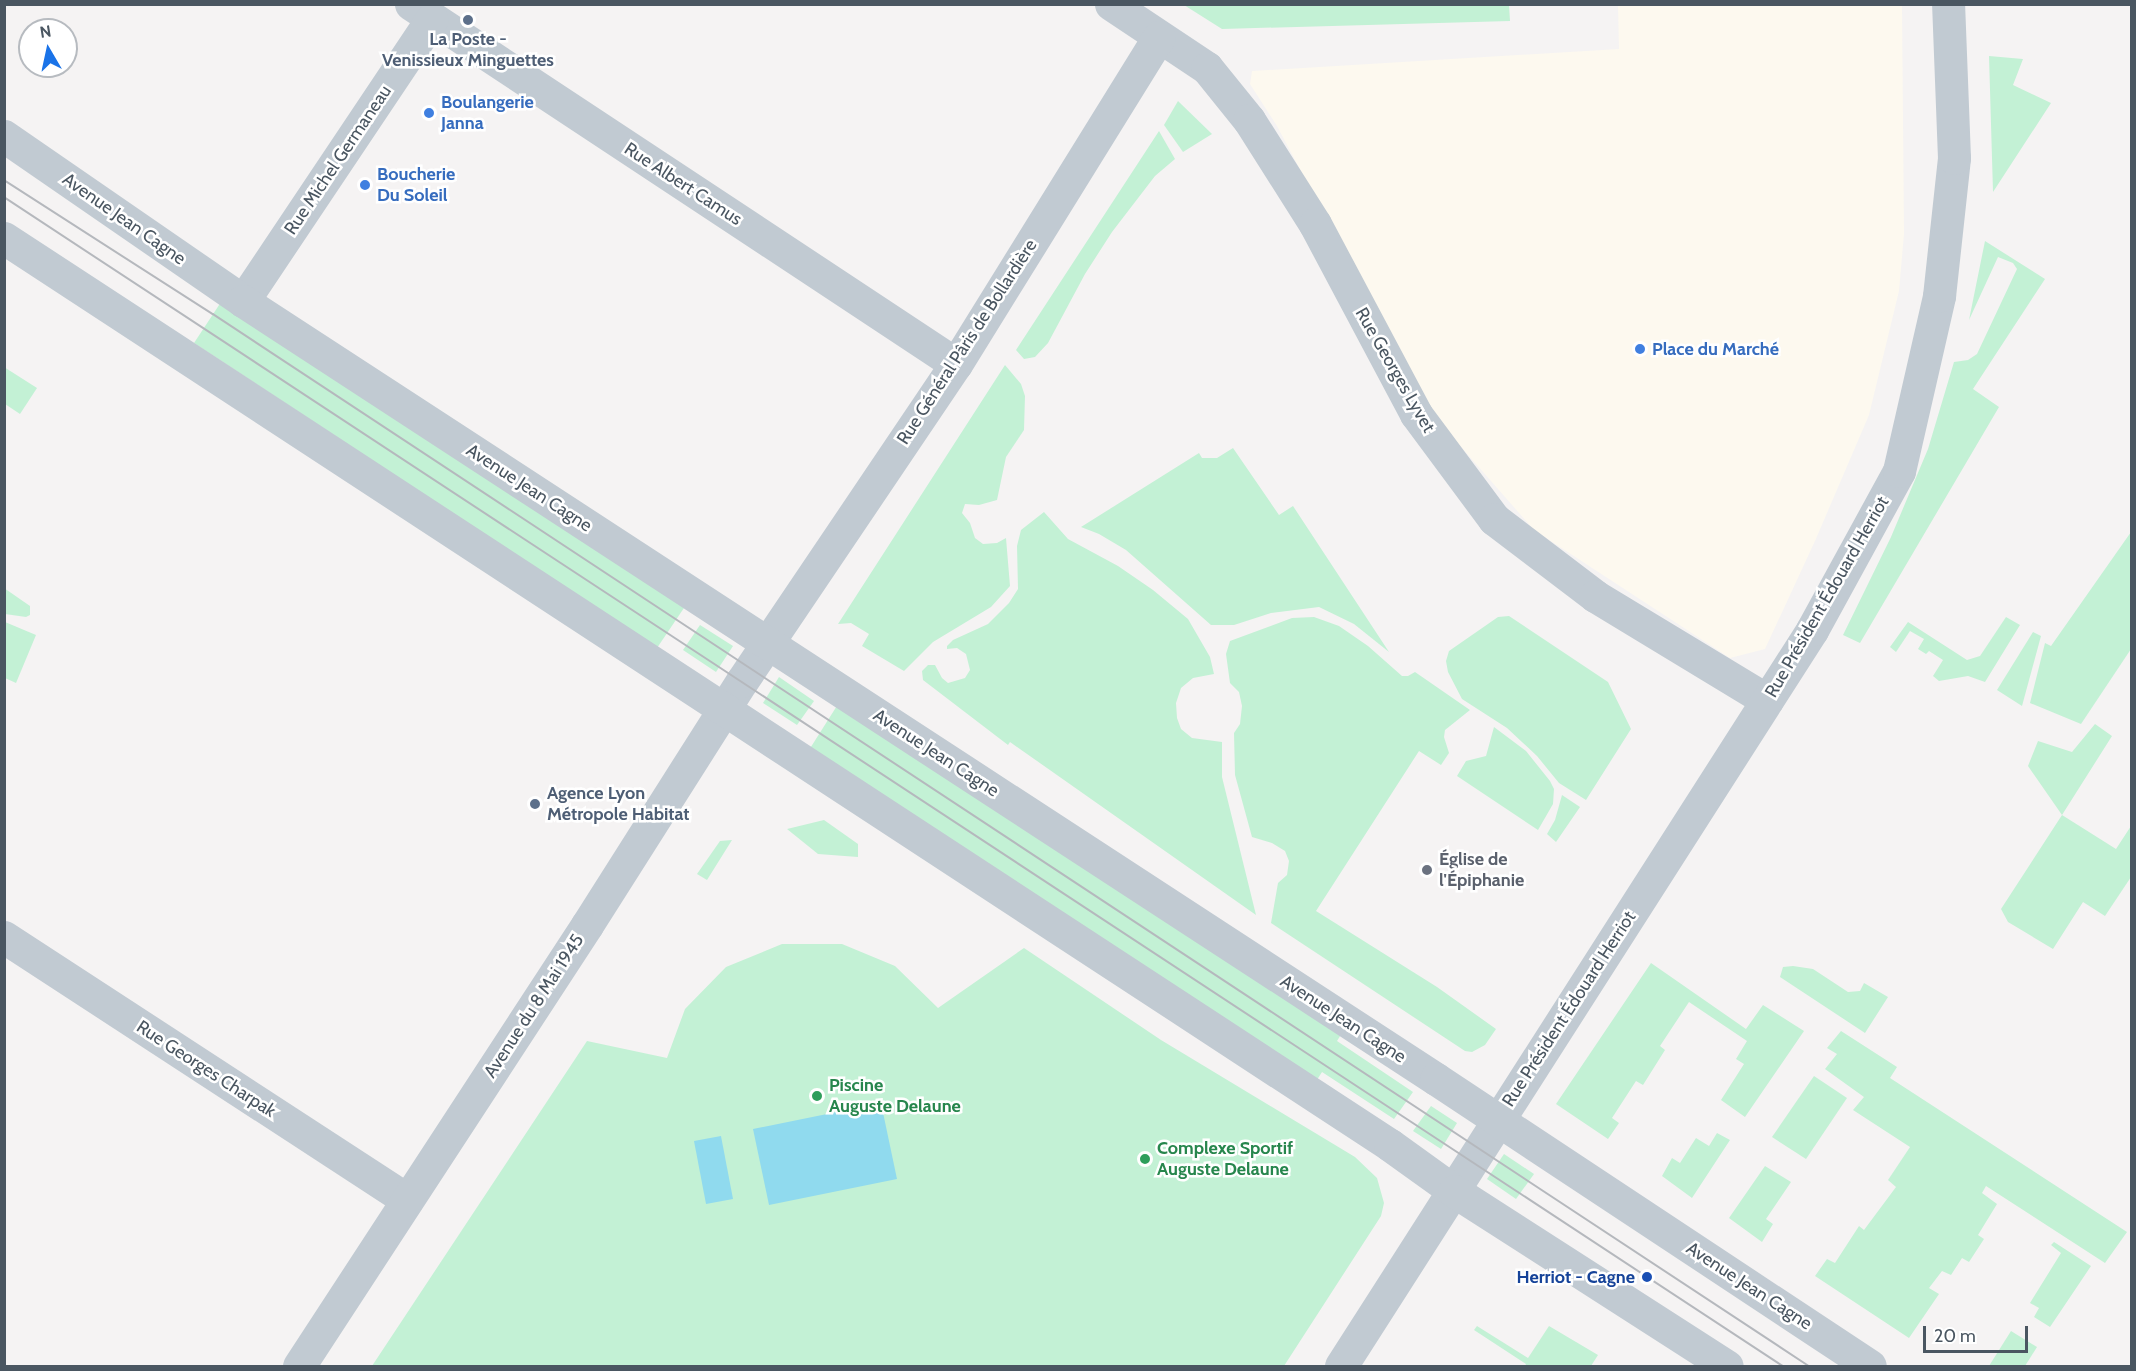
<!DOCTYPE html>
<html>
<head>
<meta charset="utf-8">
<style>
	body { margin:0 }
	#map { position:relative; width:2136px; height:1371px; overflow:hidden; background:#f5f3f3; font-family:Cabin,sans-serif }
	div>[style] { position:absolute }
	.commercial>* { inset:0; background:#fdf9ef }
	.green>* { inset:0; background:#c3f1d5 }
	.water>* { inset:0; background:#90daee }
	.minor>* { height:33px; margin:-16.5px; padding:0 16.5px; transform-origin:16.5px; border-radius:16.5px; background:#c1cad2 }
	.tertiary>* { height:33px; margin:-16.5px; padding:0 16.5px; transform-origin:16.5px; border-radius:16.5px; background:#c1cad2 }
	.tram>* { height:1.5px; margin:-0.75px; padding:0 0.75px; transform-origin:0.75px; border-radius:0.75px; background:#b5b8bd }
	.dots>* { width:16px; height:16px; translate:-50% -50%; box-sizing:border-box; border:3px solid #fff; border-radius:50% }
	span { translate:-50% -50%; white-space:nowrap; text-align:center; line-height:1.15; -webkit-text-stroke:5px #fff; paint-order:stroke }
	.service-label { font-size:18px; color:#4e5e75; font-weight:700 }
	.left { translate:0 -50%; text-align:left }
	.shop-label { font-size:18px; color:#366cbe; font-weight:700 }
	.street-label { font-size:18px; color:#4a5661 }
	.worship-label { font-size:18px; color:#5b616d; font-weight:700 }
	.leisure-label { font-size:18px; color:#27864d; font-weight:700 }
	.transit-label { font-size:18px; color:#164399; font-weight:700 }
	.right { translate:-100% -50%; text-align:right }
	.frame { position:absolute; inset:0; border:6px solid #4a5661; pointer-events:none }
	.north { position:absolute; left:18px; top:18px; width:60px; height:60px; box-sizing:border-box; background:#fff; border:2px solid #b7bbc0; border-radius:50%; rotate:351deg; font-size:16px; font-weight:700; line-height:24px; text-align:center; color:#4a5661 }
	.north::after { content:''; display:block; margin:auto; width:21px; height:27px; background:#1a73e8; clip-path:polygon(50% 0,100% 100%,50% 72%,0 100%) }
	.scale { position:absolute; left:1923px; top:1326px; width:105px; height:27px; box-sizing:border-box; border:3px solid #4a5661; border-top:0; padding-left:8px; font-size:18px; line-height:21px; white-space:nowrap; color:#4a5661; -webkit-text-stroke:4px #fff; paint-order:stroke }
</style>
</head>
<body>
<div id="map">
	<div class="commercial">
		<div style="clip-path:polygon(1618px 5px,1902px 5px,1904px 234px,1899px 291px,1869px 415px,1815px 541px,1765px 649px,1730px 658px,1534px 530px,1426px 407px,1277px 126px,1250px 84px,1252px 71px,1619px 49px)"></div>
	</div>
	<div class="green">
		<div style="clip-path:polygon(1184px 5px,1509px 5px,1510px 21px,1222px 29px)"></div>
		<div style="clip-path:polygon(1989px 56px,2023px 59px,2013px 85px,2051px 103px,1993px 192px)"></div>
		<div style="clip-path:polygon(1178px 101px,1212px 134px,1183px 152px,1164px 125px)"></div>
		<div style="clip-path:polygon(1159px 131px,1175px 159px,1155px 176px,1112px 232px,1085px 274px,1048px 343px,1035px 357px,1024px 359px,1016px 350px)"></div>
		<div style="clip-path:polygon(1985px 241px,2045px 279px,1973px 389px,1999px 407px,1860px 643px,1843px 635px,1891px 537px,1928px 449px,1954px 362px,1968px 360px,1977px 354px,2017px 269px,2013px 263px,1998px 257px,1969px 320px)"></div>
		<div style="clip-path:polygon(225px 296px,688px 602px,657px 648px,194px 343px)"></div>
		<div style="clip-path:polygon(1005px 365px,1021px 384px,1025px 396px,1024px 430px,1006px 457px,997px 500px,979px 505px,965px 504px,962px 513px,970px 523px,975px 538px,983px 544px,997px 543px,1006px 538px,1010px 586px,991px 607px,933px 642px,904px 671px,862px 646px,869px 634px,851px 623px,838px 624px)"></div>
		<div style="clip-path:polygon(4px 367px,37px 388px,20px 414px,5px 404px)"></div>
		<div style="clip-path:polygon(1233px 448px,1279px 515px,1293px 506px,1389px 652px,1354px 624px,1319px 607px,1271px 613px,1234px 625px,1211px 625px,1126px 550px,1099px 534px,1081px 527px,1199px 453px,1202px 458px,1217px 458px)"></div>
		<div style="clip-path:polygon(1044px 512px,1068px 539px,1118px 566px,1153px 590px,1188px 619px,1210px 657px,1214px 674px,1193px 678px,1181px 688px,1176px 703px,1177px 718px,1181px 729px,1192px 738px,1222px 742px,1222px 777px,1256px 915px,1010px 742px,1008px 745px,923px 680px,922px 671px,928px 665px,935px 665px,942px 678px,948px 683px,965px 678px,970px 670px,966px 654px,957px 648px,947px 649px,947px 646px,953px 640px,988px 624px,1009px 603px,1018px 589px,1017px 546px,1021px 530px)"></div>
		<div style="clip-path:polygon(2131px 532px,2131px 649px,2081px 724px,2030px 703px,2045px 643px,2051px 646px)"></div>
		<div style="clip-path:polygon(4px 588px,30px 606px,30px 615px,26px 617px,5px 614px)"></div>
		<div style="clip-path:polygon(1509px 616px,1608px 682px,1631px 729px,1586px 800px,1559px 783px,1537px 756px,1507px 728px,1462px 699px,1448px 672px,1446px 661px,1449px 651px,1498px 617px)"></div>
		<div style="clip-path:polygon(1314px 617px,1339px 626px,1368px 646px,1402px 676px,1408px 676px,1415px 672px,1470px 710px,1445px 730px,1444px 737px,1449px 753px,1441px 765px,1419px 751px,1316px 911px,1437px 987px,1496px 1029px,1485px 1045px,1472px 1052px,1465px 1051px,1271px 923px,1278px 883px,1287px 875px,1289px 861px,1285px 851px,1272px 843px,1252px 837px,1235px 775px,1234px 733px,1240px 724px,1242px 706px,1239px 692px,1230px 683px,1226px 654px,1230px 641px,1292px 618px)"></div>
		<div style="clip-path:polygon(2006px 617px,2020px 625px,1985px 682px,1968px 676px,1939px 681px,1933px 676px,1943px 660px,1929px 651px,1926px 654px,1918px 649px,1924px 639px,1910px 631px,1896px 652px,1890px 647px,1908px 622px,1967px 660px,1980px 656px)"></div>
		<div style="clip-path:polygon(5px 622px,36px 635px,16px 683px,5px 678px)"></div>
		<div style="clip-path:polygon(700px 625px,733px 646px,716px 672px,683px 650px)"></div>
		<div style="clip-path:polygon(2033px 632px,2041px 636px,2022px 706px,1997px 690px)"></div>
		<div style="clip-path:polygon(779px 677px,814px 701px,797px 725px,763px 703px)"></div>
		<div style="clip-path:polygon(840px 701px,1342px 1033px,1337px 1041px,1413px 1092px,1394px 1119px,1322px 1072px,1315px 1083px,809px 750px)"></div>
		<div style="clip-path:polygon(2095px 724px,2112px 736px,2062px 815px,2116px 849px,2131px 826px,2131px 877px,2105px 916px,2083px 902px,2053px 949px,2008px 922px,2001px 909px,2062px 815px,2028px 766px,2038px 741px,2072px 752px)"></div>
		<div style="clip-path:polygon(1494px 727px,1526px 751px,1550px 781px,1554px 789px,1553px 804px,1538px 830px,1457px 776px,1466px 761px,1486px 756px)"></div>
		<div style="clip-path:polygon(1562px 795px,1580px 807px,1556px 842px,1547px 834px,1555px 820px)"></div>
		<div style="clip-path:polygon(824px 820px,858px 844px,858px 857px,818px 854px,787px 829px)"></div>
		<div style="clip-path:polygon(732px 840px,707px 880px,697px 874px,720px 841px)"></div>
		<div style="clip-path:polygon(782px 944px,842px 944px,895px 966px,938px 1008px,1024px 948px,1161px 1040px,1355px 1157px,1377px 1178px,1384px 1203px,1381px 1216px,1284px 1366px,372px 1366px,587px 1041px,667px 1058px,685px 1009px,726px 967px)"></div>
		<div style="clip-path:polygon(1651px 963px,1746px 1029px,1763px 1005px,1804px 1031px,1745px 1117px,1721px 1100px,1744px 1064px,1736px 1059px,1747px 1041px,1689px 1002px,1660px 1046px,1665px 1050px,1643px 1085px,1636px 1081px,1612px 1118px,1619px 1123px,1608px 1139px,1556px 1104px)"></div>
		<div style="clip-path:polygon(1793px 966px,1813px 969px,1848px 992px,1860px 991px,1864px 983px,1888px 997px,1865px 1033px,1780px 977px,1783px 967px)"></div>
		<div style="clip-path:polygon(1841px 1031px,1897px 1067px,1890px 1078px,2127px 1232px,2105px 1263px,1986px 1186px,1982px 1193px,1997px 1204px,1978px 1235px,1984px 1239px,1969px 1262px,1962px 1258px,1951px 1275px,1942px 1271px,1929px 1288px,1939px 1294px,1909px 1338px,1815px 1276px,1827px 1259px,1835px 1263px,1859px 1226px,1864px 1230px,1896px 1187px,1888px 1180px,1910px 1147px,1853px 1110px,1864px 1097px,1825px 1069px,1837px 1054px,1827px 1048px)"></div>
		<div style="clip-path:polygon(1814px 1076px,1847px 1098px,1806px 1159px,1772px 1137px)"></div>
		<div style="clip-path:polygon(1431px 1106px,1457px 1123px,1441px 1149px,1413px 1131px)"></div>
		<div style="clip-path:polygon(1717px 1133px,1730px 1140px,1692px 1198px,1662px 1176px,1672px 1158px,1680px 1163px,1696px 1138px,1709px 1146px)"></div>
		<div style="clip-path:polygon(1504px 1154px,1534px 1174px,1516px 1199px,1487px 1179px)"></div>
		<div style="clip-path:polygon(1765px 1166px,1791px 1182px,1766px 1219px,1773px 1224px,1762px 1242px,1729px 1218px)"></div>
		<div style="clip-path:polygon(2054px 1242px,2091px 1266px,2050px 1327px,2034px 1317px,2039px 1308px,2030px 1303px,2061px 1253px,2051px 1245px)"></div>
		<div style="clip-path:polygon(1477px 1326px,1528px 1358px,1549px 1326px,1598px 1355px,1591px 1366px,1525px 1366px,1526px 1364px,1474px 1330px)"></div>
		<div style="clip-path:polygon(2011px 1331px,2037px 1347px,2025px 1366px,1989px 1366px)"></div>
	</div>
	<div class="water">
		<div style="clip-path:polygon(881px 1103px,897px 1179px,769px 1205px,753px 1129px)"></div>
		<div style="clip-path:polygon(721px 1136px,733px 1199px,706px 1204px,694px 1141px)"></div>
	</div>
	<div class="minor">
		<div style="left:411px;top:4px;width:653px;rotate:33.45deg"></div>
		<div style="left:1111px;top:4px;width:115px;rotate:33.7deg"></div>
		<div style="left:1207px;top:68px;width:67px;rotate:51.1deg"></div>
		<div style="left:1249px;top:120px;width:123px;rotate:57.6deg"></div>
		<div style="left:1315px;top:224px;width:215px;rotate:62deg"></div>
		<div style="left:1416px;top:414px;width:131px;rotate:53.4deg"></div>
		<div style="left:1494px;top:519px;width:127px;rotate:37.3deg"></div>
		<div style="left:1595px;top:596px;width:201px;rotate:31.2deg"></div>
		<div style="left:243px;top:301px;width:339px;rotate:-56.2deg"></div>
		<div style="left:4px;top:937px;width:481px;rotate:33.1deg"></div>
		<div style="left:299px;top:1366px;width:527px;rotate:-56.85deg"></div>
		<div style="left:587px;top:925px;width:289px;rotate:-57.6deg"></div>
		<div style="left:742px;top:681px;width:382px;rotate:-56deg"></div>
		<div style="left:956px;top:364px;width:385px;rotate:-58.2deg"></div>
		<div style="left:1341px;top:1366px;width:874px;rotate:-57.38deg"></div>
		<div style="left:1812px;top:630px;width:181px;rotate:-61.3deg"></div>
		<div style="left:1899px;top:471px;width:180px;rotate:-77.1deg"></div>
		<div style="left:1939px;top:296px;width:139px;rotate:-83.8deg"></div>
		<div style="left:1954px;top:158px;width:154px;rotate:-92.2deg"></div>
	</div>
	<div class="tertiary">
		<div style="left:4px;top:136px;width:290px;rotate:34.6deg"></div>
		<div style="left:243px;top:301px;width:1424px;rotate:33.11deg"></div>
		<div style="left:1436px;top:1079px;width:520px;rotate:33.48deg"></div>
		<div style="left:4px;top:238px;width:1656px;rotate:33.2deg"></div>
		<div style="left:1390px;top:1145px;width:79px;rotate:35.7deg"></div>
		<div style="left:1454px;top:1191px;width:324px;rotate:32.7deg"></div>
	</div>
	<div class="tram">
		<div style="left:4px;top:180px;width:248px;rotate:32.7deg"></div>
		<div style="left:213px;top:314px;width:1912px;rotate:33.39deg"></div>
		<div style="left:4px;top:197px;width:2129px;rotate:33.31deg"></div>
	</div>
	<div class="dots">
		<div style="left:468px;top:20px;background:#5c6f8a"></div>
		<div style="left:429px;top:113px;background:#3f7fe0"></div>
		<div style="left:365px;top:185px;background:#3f7fe0"></div>
		<div style="left:1640px;top:349px;background:#3f7fe0"></div>
		<div style="left:535px;top:804px;background:#5c6f8a"></div>
		<div style="left:1427px;top:870px;background:#6b7280"></div>
		<div style="left:817px;top:1096px;background:#2e9e5b"></div>
		<div style="left:1145px;top:1159px;background:#2e9e5b"></div>
		<div style="left:1647px;top:1277px;background:#1a4fb4"></div>
	</div>
	<div class="service-label">
		<span style="left:468px;top:50px">La Poste -<br>Venissieux Minguettes</span>
		<span class="left" style="left:547px;top:804px">Agence Lyon<br>Métropole Habitat</span>
	</div>
	<div class="shop-label">
		<span class="left" style="left:441px;top:113px">Boulangerie<br>Janna</span>
		<span class="left" style="left:377px;top:185px">Boucherie<br>Du Soleil</span>
		<span class="left" style="left:1652px;top:349px">Place du Marché</span>
	</div>
	<div class="street-label">
		<span style="left:338px;top:160px;rotate:-56deg">Rue Michel Germaneau</span>
		<span style="left:683px;top:184px;rotate:33deg">Rue Albert Camus</span>
		<span style="left:124px;top:219px;rotate:35deg">Avenue Jean Cagne</span>
		<span style="left:967px;top:342px;rotate:-57deg">Rue Général Pâris de Bollardière</span>
		<span style="left:1395px;top:370px;rotate:60deg">Rue Georges Lyvet</span>
		<span style="left:529px;top:488px;rotate:33deg">Avenue Jean Cagne</span>
		<span style="left:1827px;top:597px;rotate:-60deg">Rue Président Édouard Herriot</span>
		<span style="left:936px;top:753px;rotate:33deg">Avenue Jean Cagne</span>
		<span style="left:534px;top:1006px;rotate:-57deg">Avenue du 8 Mai 1945</span>
		<span style="left:1569px;top:1009px;rotate:-57deg">Rue Président Édouard Herriot</span>
		<span style="left:1343px;top:1019px;rotate:33deg">Avenue Jean Cagne</span>
		<span style="left:206px;top:1069px;rotate:33deg">Rue Georges Charpak</span>
		<span style="left:1749px;top:1286px;rotate:33deg">Avenue Jean Cagne</span>
	</div>
	<div class="worship-label">
		<span class="left" style="left:1439px;top:870px">Église de<br>l'Épiphanie</span>
	</div>
	<div class="leisure-label">
		<span class="left" style="left:829px;top:1096px">Piscine<br>Auguste Delaune</span>
		<span class="left" style="left:1157px;top:1159px">Complexe Sportif<br>Auguste Delaune</span>
	</div>
	<div class="transit-label">
		<span class="right" style="left:1635px;top:1277px">Herriot - Cagne</span>
	</div>
	<div class="frame"></div>
	<div class="north">N</div>
	<div class="scale">20 m</div>
</div>
</body>
</html>
